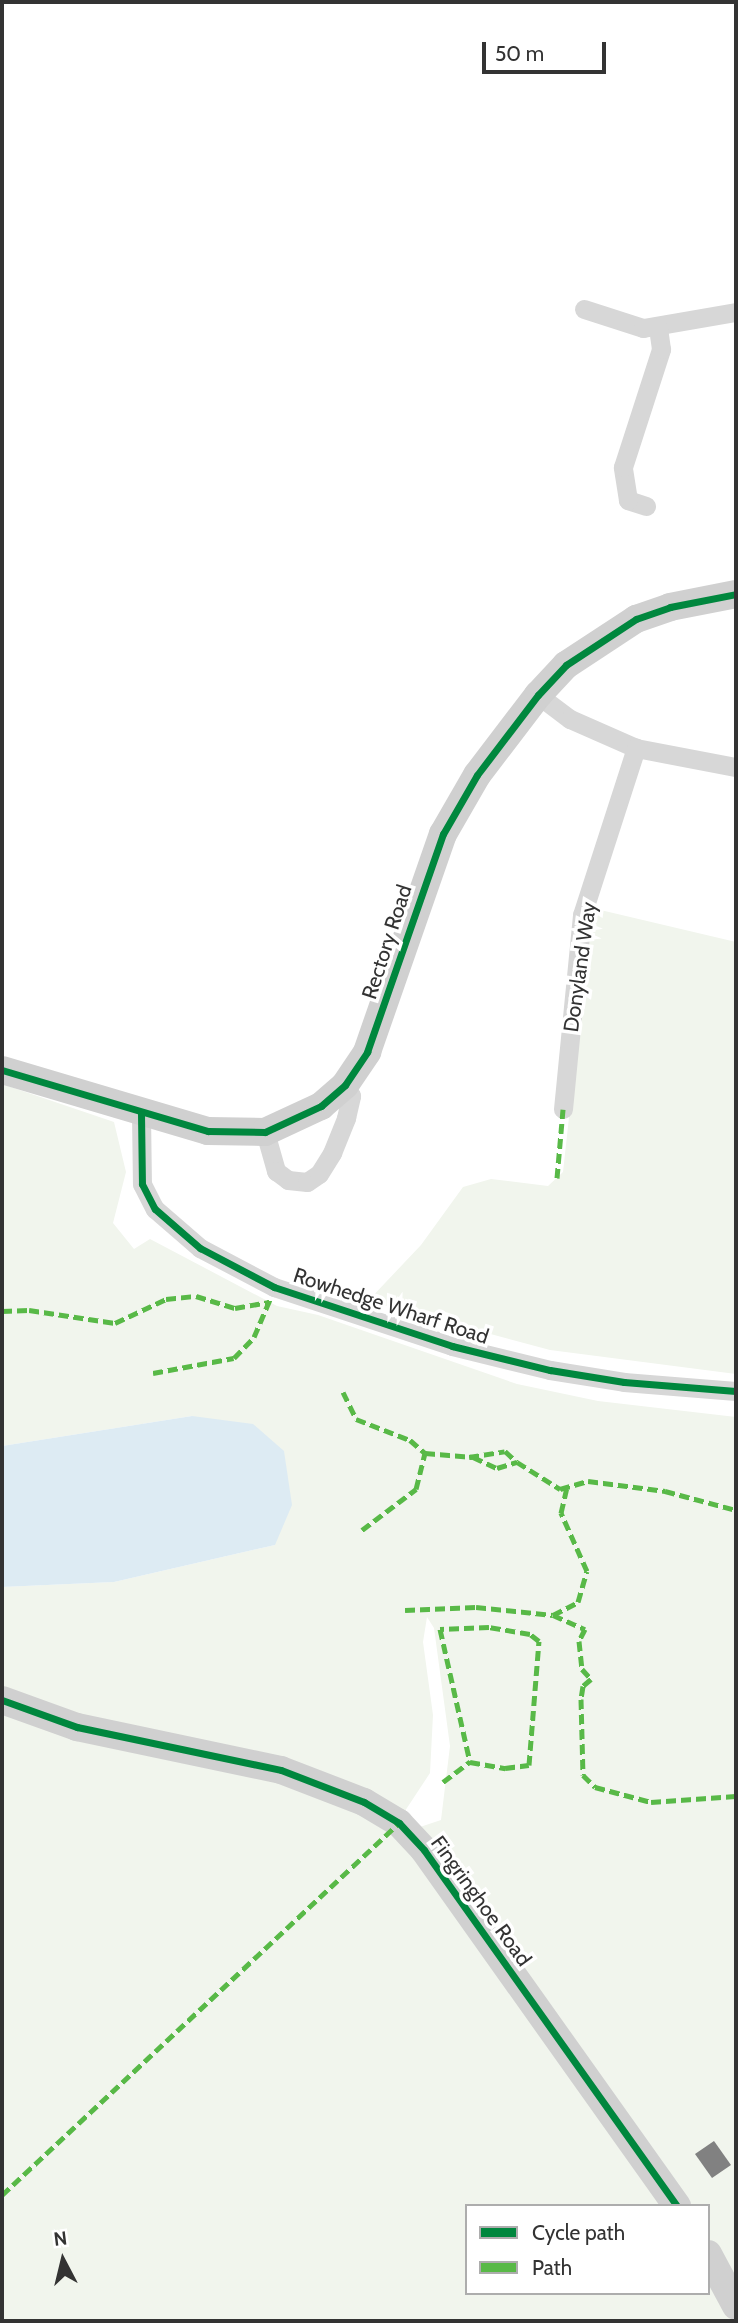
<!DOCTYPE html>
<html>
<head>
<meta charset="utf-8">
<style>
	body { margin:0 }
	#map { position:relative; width:738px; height:2323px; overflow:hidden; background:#fff; font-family:Cabin,sans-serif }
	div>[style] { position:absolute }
	.green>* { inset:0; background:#f1f5ed }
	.water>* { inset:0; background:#ddebf3 }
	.building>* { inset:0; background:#818181 }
	.street>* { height:19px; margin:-9.5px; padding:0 9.5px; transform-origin:9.5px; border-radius:9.5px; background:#d7d7d7 }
	.secondary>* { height:28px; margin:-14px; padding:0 14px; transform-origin:14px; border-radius:14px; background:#d0d0d0 }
	.quiet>* { height:5px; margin-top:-2.5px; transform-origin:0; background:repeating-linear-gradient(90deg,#58b947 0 10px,transparent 0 15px) }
	.cycleway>* { height:7px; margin:-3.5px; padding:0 3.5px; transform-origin:3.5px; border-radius:3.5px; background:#00873e }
	span { translate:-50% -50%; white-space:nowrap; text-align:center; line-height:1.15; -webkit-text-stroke:7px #fff; paint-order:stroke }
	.street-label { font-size:21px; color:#333 }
	.frame { position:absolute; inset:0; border:4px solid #333; pointer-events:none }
	.legend { position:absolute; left:465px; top:2204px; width:245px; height:91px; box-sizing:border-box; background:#fff; border:2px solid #adadad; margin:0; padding:9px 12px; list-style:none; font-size:21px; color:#333 }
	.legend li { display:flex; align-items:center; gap:14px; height:35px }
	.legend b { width:35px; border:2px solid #adadad }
	.north { position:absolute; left:28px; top:2225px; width:70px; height:70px; -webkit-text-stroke:5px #fff; paint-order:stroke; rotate:353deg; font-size:19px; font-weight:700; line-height:28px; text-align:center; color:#333 }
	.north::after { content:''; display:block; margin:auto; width:24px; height:32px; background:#333; clip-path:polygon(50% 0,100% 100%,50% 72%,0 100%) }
	.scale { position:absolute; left:482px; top:42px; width:124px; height:32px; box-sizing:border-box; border:4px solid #333; border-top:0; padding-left:9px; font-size:21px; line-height:24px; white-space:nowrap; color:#333; -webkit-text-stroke:5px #fff; paint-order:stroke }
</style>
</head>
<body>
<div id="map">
	<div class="green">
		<div style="clip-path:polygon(592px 908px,736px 942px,736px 1374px,550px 1350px,368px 1301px,421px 1245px,463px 1187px,491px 1179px,548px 1186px,563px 1172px)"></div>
		<div style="clip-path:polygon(evenodd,2px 1084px,114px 1122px,126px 1172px,113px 1223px,134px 1249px,150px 1239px,277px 1306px,318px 1315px,517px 1384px,598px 1401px,736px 1417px,736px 2321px,2px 2321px,2px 1587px,114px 1582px,275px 1545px,192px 1416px,2px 1446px,2px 1084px,427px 1617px,434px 1628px,450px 1746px,441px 1820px,417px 1828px,405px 1811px,430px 1773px,433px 1715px,423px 1642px,427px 1617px,2px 1084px,467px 2206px,708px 2206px,708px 2293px,467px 2293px,467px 2206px)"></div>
	</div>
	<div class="water">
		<div style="clip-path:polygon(192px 1416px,253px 1424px,284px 1451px,292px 1505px,275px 1545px,114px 1582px,2px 1587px,2px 1446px)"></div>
	</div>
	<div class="building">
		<div style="clip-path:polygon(714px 2141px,731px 2165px,712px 2178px,695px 2154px)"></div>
	</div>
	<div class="street">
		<div style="left:584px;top:309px;width:62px;rotate:17.9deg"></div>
		<div style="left:643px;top:328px;width:94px;rotate:-9.8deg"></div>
		<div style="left:646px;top:506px;width:19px;rotate:-162deg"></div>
		<div style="left:628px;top:500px;width:33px;rotate:-99deg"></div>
		<div style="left:623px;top:467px;width:124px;rotate:-72.1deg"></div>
		<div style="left:661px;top:349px;width:22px;rotate:-98deg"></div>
		<div style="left:538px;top:695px;width:40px;rotate:37deg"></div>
		<div style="left:570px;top:719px;width:72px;rotate:23.7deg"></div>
		<div style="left:636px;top:748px;width:102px;rotate:10.8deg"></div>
		<div style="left:563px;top:1109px;width:195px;rotate:-84.4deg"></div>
		<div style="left:582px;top:915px;width:176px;rotate:-72.1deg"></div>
		<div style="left:141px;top:1114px;width:70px;rotate:89.2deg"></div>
		<div style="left:142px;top:1184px;width:28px;rotate:63deg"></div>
		<div style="left:155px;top:1209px;width:60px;rotate:40.9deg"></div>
		<div style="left:200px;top:1248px;width:84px;rotate:27.8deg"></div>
		<div style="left:274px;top:1287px;width:188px;rotate:18.3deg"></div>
		<div style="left:452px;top:1346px;width:101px;rotate:13.8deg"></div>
		<div style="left:550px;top:1370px;width:75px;rotate:9.2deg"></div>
		<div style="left:624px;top:1382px;width:112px;rotate:4.6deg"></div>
		<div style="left:265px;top:1132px;width:41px;rotate:74.2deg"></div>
		<div style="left:276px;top:1171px;width:15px;rotate:37deg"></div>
		<div style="left:288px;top:1180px;width:19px;rotate:6deg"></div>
		<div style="left:307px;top:1182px;width:14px;rotate:-34deg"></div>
		<div style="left:319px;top:1174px;width:25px;rotate:-58deg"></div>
		<div style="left:332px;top:1153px;width:38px;rotate:-68deg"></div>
		<div style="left:346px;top:1118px;width:23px;rotate:-77deg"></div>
		<div style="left:351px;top:1096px;width:13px;rotate:-119deg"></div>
	</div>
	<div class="secondary">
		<div style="left:2px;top:1070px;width:215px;rotate:16.5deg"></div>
		<div style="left:208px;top:1131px;width:57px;rotate:1deg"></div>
		<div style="left:265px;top:1132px;width:62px;rotate:-24.9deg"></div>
		<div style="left:321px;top:1106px;width:32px;rotate:-41deg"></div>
		<div style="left:345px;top:1085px;width:40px;rotate:-56deg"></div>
		<div style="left:367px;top:1052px;width:231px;rotate:-70.8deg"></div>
		<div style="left:443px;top:834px;width:68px;rotate:-60deg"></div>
		<div style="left:477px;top:775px;width:101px;rotate:-52.7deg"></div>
		<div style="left:538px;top:695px;width:41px;rotate:-47deg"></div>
		<div style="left:566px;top:665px;width:84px;rotate:-33.3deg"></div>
		<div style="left:636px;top:619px;width:36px;rotate:-19deg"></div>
		<div style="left:670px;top:607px;width:67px;rotate:-11.1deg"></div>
		<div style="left:2px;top:1700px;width:80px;rotate:19.8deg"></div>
		<div style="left:77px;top:1727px;width:208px;rotate:11.9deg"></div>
		<div style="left:281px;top:1770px;width:89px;rotate:21.1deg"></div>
		<div style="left:364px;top:1802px;width:41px;rotate:31deg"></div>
		<div style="left:399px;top:1823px;width:37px;rotate:47deg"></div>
		<div style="left:424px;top:1850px;width:437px;rotate:54.6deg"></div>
		<div style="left:708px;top:2254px;width:59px;rotate:61.7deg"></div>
	</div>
	<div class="quiet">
		<div style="left:557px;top:1178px;width:69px;rotate:-85deg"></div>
		<div style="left:2px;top:1311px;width:27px;rotate:-2deg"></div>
		<div style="left:29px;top:1310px;width:87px;rotate:8.6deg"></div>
		<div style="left:115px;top:1323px;width:56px;rotate:-25.2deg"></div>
		<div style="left:166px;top:1299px;width:30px;rotate:-6deg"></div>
		<div style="left:196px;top:1296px;width:41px;rotate:17.1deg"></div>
		<div style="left:235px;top:1308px;width:34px;rotate:-10deg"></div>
		<div style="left:153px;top:1373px;width:82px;rotate:-10.5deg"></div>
		<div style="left:234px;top:1358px;width:29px;rotate:-46deg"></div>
		<div style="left:254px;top:1337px;width:43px;rotate:-67deg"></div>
		<div style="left:343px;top:1392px;width:30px;rotate:64deg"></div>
		<div style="left:356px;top:1419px;width:58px;rotate:21.3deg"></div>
		<div style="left:410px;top:1440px;width:20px;rotate:41deg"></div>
		<div style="left:425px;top:1453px;width:48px;rotate:4.8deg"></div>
		<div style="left:473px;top:1457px;width:26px;rotate:25deg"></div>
		<div style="left:497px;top:1468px;width:21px;rotate:-17deg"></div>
		<div style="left:517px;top:1462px;width:51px;rotate:32.1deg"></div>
		<div style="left:560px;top:1489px;width:29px;rotate:-16deg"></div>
		<div style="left:588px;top:1481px;width:78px;rotate:7.4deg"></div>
		<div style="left:665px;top:1491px;width:73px;rotate:15deg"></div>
		<div style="left:469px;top:1457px;width:36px;rotate:-9deg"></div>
		<div style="left:505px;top:1451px;width:16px;rotate:43deg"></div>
		<div style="left:362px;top:1530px;width:68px;rotate:-37.2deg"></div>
		<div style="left:416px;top:1489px;width:37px;rotate:-76deg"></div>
		<div style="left:405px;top:1610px;width:71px;rotate:-2.4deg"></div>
		<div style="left:476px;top:1607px;width:77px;rotate:5.9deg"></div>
		<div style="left:553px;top:1615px;width:28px;rotate:-27deg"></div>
		<div style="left:578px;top:1602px;width:32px;rotate:-74deg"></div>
		<div style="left:587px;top:1571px;width:64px;rotate:-114.1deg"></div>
		<div style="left:561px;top:1513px;width:27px;rotate:-77deg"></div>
		<div style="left:553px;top:1615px;width:35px;rotate:24deg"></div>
		<div style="left:585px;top:1629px;width:13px;rotate:117deg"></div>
		<div style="left:579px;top:1641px;width:28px;rotate:84deg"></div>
		<div style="left:582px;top:1669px;width:13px;rotate:48deg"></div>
		<div style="left:591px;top:1679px;width:11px;rotate:139deg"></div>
		<div style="left:583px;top:1686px;width:13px;rotate:99deg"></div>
		<div style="left:581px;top:1699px;width:76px;rotate:88.5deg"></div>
		<div style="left:583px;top:1775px;width:17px;rotate:45deg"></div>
		<div style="left:595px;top:1787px;width:58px;rotate:15deg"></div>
		<div style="left:651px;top:1802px;width:85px;rotate:-4deg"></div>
		<div style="left:443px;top:1782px;width:34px;rotate:-37deg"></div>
		<div style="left:470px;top:1762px;width:36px;rotate:10deg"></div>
		<div style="left:505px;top:1768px;width:24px;rotate:-7deg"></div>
		<div style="left:529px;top:1765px;width:124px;rotate:-85.4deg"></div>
		<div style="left:539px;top:1641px;width:11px;rotate:-142deg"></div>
		<div style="left:530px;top:1634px;width:42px;rotate:-170.3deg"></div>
		<div style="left:489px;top:1627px;width:49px;rotate:177.7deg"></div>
		<div style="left:440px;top:1629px;width:136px;rotate:77.3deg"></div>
		<div style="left:2px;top:2195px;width:544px;rotate:-43.14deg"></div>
	</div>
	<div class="cycleway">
		<div style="left:2px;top:1070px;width:215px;rotate:16.5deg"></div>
		<div style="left:208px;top:1131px;width:57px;rotate:1deg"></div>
		<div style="left:265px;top:1132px;width:62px;rotate:-24.9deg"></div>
		<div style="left:321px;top:1106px;width:32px;rotate:-41deg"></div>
		<div style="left:345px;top:1085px;width:40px;rotate:-56deg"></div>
		<div style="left:367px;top:1052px;width:231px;rotate:-70.8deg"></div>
		<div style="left:443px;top:834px;width:68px;rotate:-60deg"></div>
		<div style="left:477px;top:775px;width:101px;rotate:-52.7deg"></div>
		<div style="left:538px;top:695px;width:41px;rotate:-47deg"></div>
		<div style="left:566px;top:665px;width:84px;rotate:-33.3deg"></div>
		<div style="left:636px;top:619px;width:36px;rotate:-19deg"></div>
		<div style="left:670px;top:607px;width:67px;rotate:-11.1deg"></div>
		<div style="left:141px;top:1114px;width:70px;rotate:89.2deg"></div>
		<div style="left:142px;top:1184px;width:28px;rotate:63deg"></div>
		<div style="left:155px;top:1209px;width:60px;rotate:40.9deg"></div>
		<div style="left:200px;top:1248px;width:84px;rotate:27.8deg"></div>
		<div style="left:274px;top:1287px;width:188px;rotate:18.3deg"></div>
		<div style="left:452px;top:1346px;width:101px;rotate:13.8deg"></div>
		<div style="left:550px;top:1370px;width:75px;rotate:9.2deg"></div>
		<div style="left:624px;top:1382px;width:112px;rotate:4.6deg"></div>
		<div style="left:2px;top:1700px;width:80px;rotate:19.8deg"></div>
		<div style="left:77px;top:1727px;width:208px;rotate:11.9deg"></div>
		<div style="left:281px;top:1770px;width:89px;rotate:21.1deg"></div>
		<div style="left:364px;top:1802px;width:41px;rotate:31deg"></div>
		<div style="left:399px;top:1823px;width:37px;rotate:47deg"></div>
		<div style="left:424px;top:1850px;width:437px;rotate:54.6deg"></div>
	</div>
	<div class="street-label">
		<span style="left:387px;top:942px;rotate:-72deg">Rectory Road</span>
		<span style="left:580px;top:967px;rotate:-82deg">Donyland Way</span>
		<span style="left:391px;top:1306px;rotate:18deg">Rowhedge Wharf Road</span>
		<span style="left:481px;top:1901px;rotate:54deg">Fingringhoe Road</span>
	</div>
	<div class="frame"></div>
	<ul class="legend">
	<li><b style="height:9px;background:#00873e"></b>Cycle path</li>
	<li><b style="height:9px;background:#58b947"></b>Path</li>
	</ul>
	<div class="north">N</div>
	<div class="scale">50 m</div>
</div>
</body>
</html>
